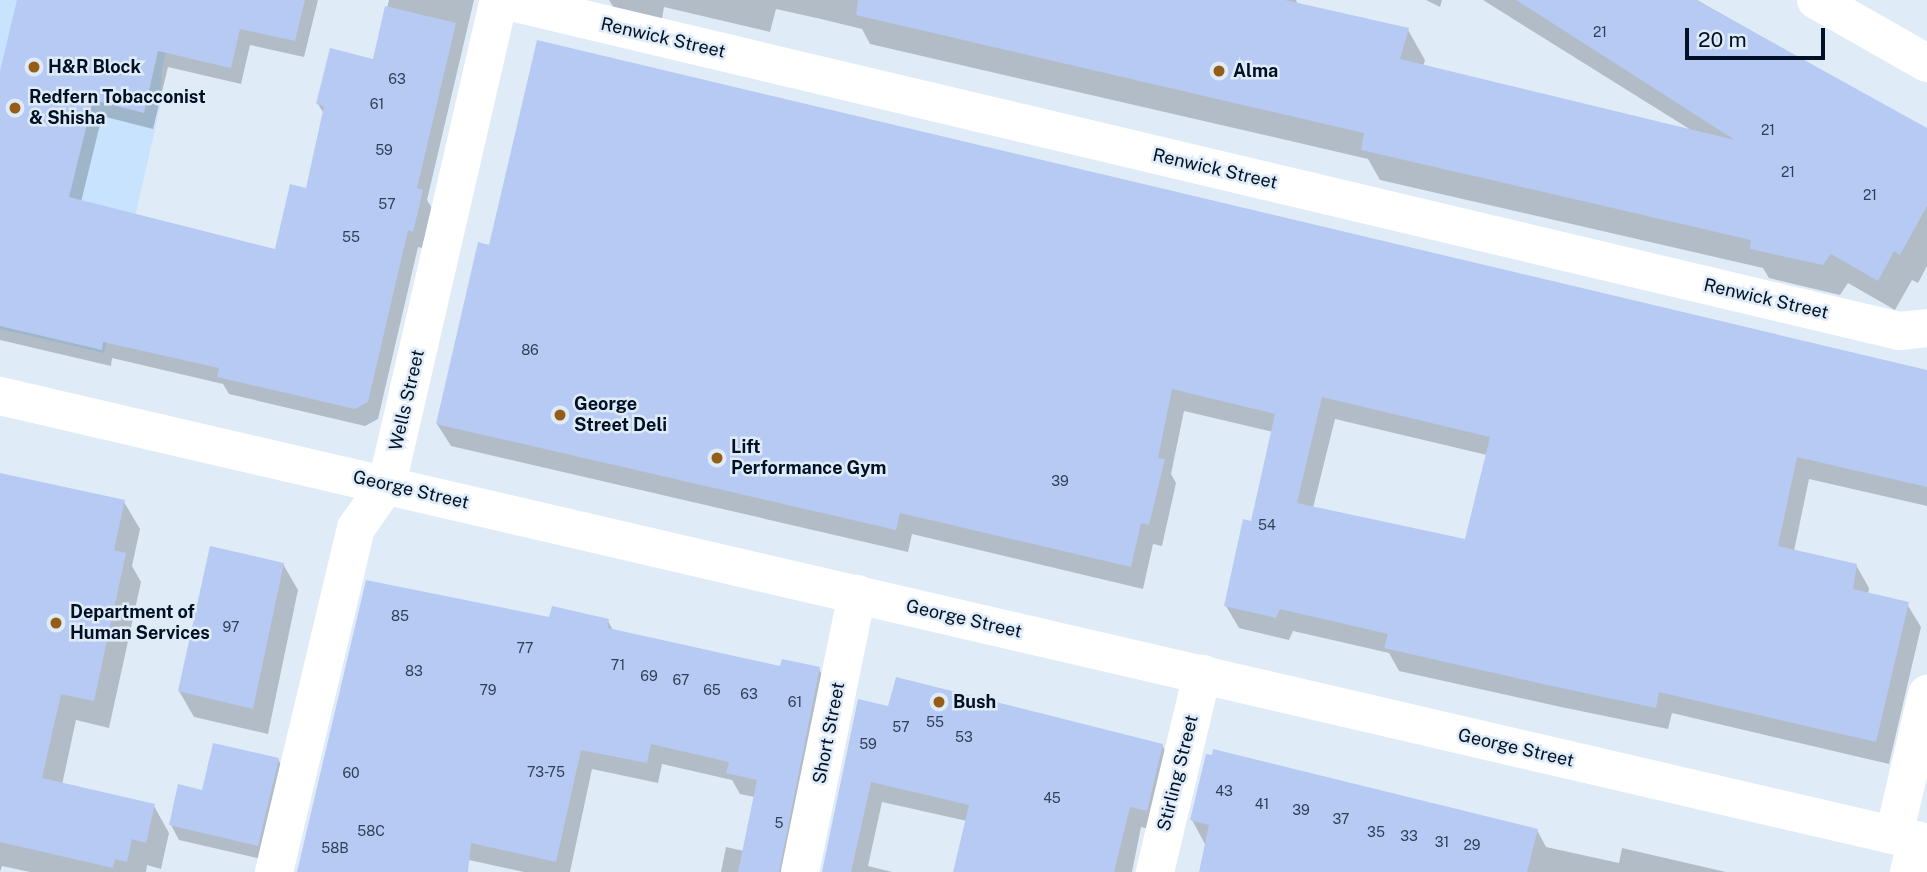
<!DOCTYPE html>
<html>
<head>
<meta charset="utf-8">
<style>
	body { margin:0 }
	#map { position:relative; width:1927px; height:872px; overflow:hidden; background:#dfecf8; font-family:"Public Sans",sans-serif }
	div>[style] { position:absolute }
	.built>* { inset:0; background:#c7e3fd }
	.shadow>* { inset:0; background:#0003 }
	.building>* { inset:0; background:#b7caf3 }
	.minor>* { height:38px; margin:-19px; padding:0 19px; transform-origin:19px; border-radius:19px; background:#fff }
	.major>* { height:38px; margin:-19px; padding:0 19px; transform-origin:19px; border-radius:19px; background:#fff }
	.dots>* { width:19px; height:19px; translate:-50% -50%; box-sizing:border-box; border:4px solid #dfecf8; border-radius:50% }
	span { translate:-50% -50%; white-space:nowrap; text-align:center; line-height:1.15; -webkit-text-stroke:5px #dfecf8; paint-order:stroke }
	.number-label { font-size:14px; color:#2e3f58 }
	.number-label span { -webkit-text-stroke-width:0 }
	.street-label { font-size:18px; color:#001125 }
	.poi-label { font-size:18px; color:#001125; font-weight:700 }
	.left { translate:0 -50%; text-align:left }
	.scale { position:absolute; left:1685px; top:28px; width:140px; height:32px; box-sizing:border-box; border:4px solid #001125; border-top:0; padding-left:9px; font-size:21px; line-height:24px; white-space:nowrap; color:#001125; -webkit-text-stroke:5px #dfecf8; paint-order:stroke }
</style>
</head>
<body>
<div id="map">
	<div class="built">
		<div style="clip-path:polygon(0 0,178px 0,162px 69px,160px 107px,104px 353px,0 329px)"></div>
	</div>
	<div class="shadow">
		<div style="clip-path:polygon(19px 0,318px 0,304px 57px,250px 45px,241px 84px,168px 67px,153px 129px,102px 116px,81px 202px,276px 251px,308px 190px,324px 114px,318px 104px,374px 61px,389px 0,474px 0,427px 200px,432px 208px,422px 248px,418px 247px,378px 419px,365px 426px,229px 394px,223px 384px,112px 358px,111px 366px,0 340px,0 78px)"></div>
		<div style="clip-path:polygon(609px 0,1296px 0,1298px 5px,1408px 30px,1425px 60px,1423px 67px,1691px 130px,1483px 0,1697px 0,1927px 130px,1927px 266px,1918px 283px,1912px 280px,1895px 310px,1848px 283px,1840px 295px,1769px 278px,1763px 268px,1380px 180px,1368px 159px,870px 44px,862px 29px,821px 19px,776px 9px,770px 32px,664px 7px,662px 19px,614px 8px)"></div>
		<div style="clip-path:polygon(1426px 0,1442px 0,1440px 7px)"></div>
		<div style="clip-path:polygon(evenodd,479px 244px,1927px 372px,1927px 506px,1809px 479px,1794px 551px,1856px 565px,1869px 588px,1868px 595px,1907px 604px,1921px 627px,1889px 764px,1672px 713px,1668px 729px,1561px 707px,1399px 671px,1389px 653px,1293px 631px,1289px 640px,1239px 628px,1226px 606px,1252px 523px,1273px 432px,1184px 411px,1171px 474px,1176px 483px,1162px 546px,1153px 544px,1143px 589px,912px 534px,908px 552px,451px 446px,437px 424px,479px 244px,1335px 419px,1487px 455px,1467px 541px,1313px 508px,1335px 419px)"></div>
		<div style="clip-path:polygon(0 475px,124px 502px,140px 529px,132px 566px,141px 582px,109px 728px,76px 720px,62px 785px,154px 806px,169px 833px,161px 869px,147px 865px,146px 872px,30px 872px,2px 866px,0 872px)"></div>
		<div style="clip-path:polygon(283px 564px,298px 590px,268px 734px,194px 717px,179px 691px)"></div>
		<div style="clip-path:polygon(551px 619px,608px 621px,614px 632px,782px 668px,819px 669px,830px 690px,793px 872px,721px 872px,726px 847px,744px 851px,755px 797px,740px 794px,732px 780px,662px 764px,658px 783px,592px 769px,570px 872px,524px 872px,446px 855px,443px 872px,301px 872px)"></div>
		<div style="clip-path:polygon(890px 708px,1162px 745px,1174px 766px,1158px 831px,1141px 827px,1132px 872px,955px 872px,967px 821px,882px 802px,868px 866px,892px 872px,824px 872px)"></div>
		<div style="clip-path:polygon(278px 759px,286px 774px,266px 860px,179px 840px,171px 825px,203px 792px)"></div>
		<div style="clip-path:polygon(1192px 820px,1537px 830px,1546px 847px,1619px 863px,1622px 848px,1726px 872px,1200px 872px,1206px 846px)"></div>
	</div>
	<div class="building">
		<div style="clip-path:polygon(17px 0,305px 0,295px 41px,240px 29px,231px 68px,158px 51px,144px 113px,93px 100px,69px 197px,275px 249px,290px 184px,306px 188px,324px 106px,316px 104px,330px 48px,373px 59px,385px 6px,456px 23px,417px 188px,423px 190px,413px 232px,408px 230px,368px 402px,355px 409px,217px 377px,219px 368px,103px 342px,102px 350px,0 326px,0 71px)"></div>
		<div style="clip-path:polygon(858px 0,1285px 0,1409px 28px,1400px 59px,1735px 140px,1516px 0,1696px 0,1927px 128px,1927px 206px,1900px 255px,1894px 251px,1878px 281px,1831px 254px,1823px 265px,1750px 249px,1751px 240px,1361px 150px,1364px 133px,856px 15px)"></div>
		<div style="clip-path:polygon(evenodd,537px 40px,1927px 370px,1927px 487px,1797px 457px,1778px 546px,1857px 564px,1853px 589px,1909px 602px,1876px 742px,1659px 692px,1656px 708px,1547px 685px,1384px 648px,1388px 634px,1280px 609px,1276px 618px,1224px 606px,1243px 519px,1251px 521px,1275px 414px,1172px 389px,1158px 458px,1165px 459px,1149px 525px,1141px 523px,1131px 567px,900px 513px,896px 530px,436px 424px,478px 242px,489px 245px,537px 40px,1322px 397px,1490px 437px,1465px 539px,1297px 503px,1322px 397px)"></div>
		<div style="clip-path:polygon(0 473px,125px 500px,114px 550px,126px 553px,94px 701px,61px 694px,42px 778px,155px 804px,146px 843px,132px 839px,127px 862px,115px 859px,113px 868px,0 842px)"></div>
		<div style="clip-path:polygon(210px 546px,284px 563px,253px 709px,178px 691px)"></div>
		<div style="clip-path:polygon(366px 580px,549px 617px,552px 606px,609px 619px,608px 628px,780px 666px,782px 659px,820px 667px,779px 872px,738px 872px,757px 780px,726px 773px,729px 762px,651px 744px,647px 763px,581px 750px,556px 862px,471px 843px,468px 872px,297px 872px)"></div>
		<div style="clip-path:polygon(896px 677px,1163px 744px,1147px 811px,1130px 807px,1114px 872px,953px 872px,969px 805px,871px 782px,851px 872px,822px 872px,858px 699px,888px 706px)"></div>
		<div style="clip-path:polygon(213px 743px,279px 758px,258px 846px,169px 825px,178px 784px,202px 790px)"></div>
		<div style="clip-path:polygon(1213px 749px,1538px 829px,1527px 872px,1199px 872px,1209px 825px,1190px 820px,1206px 754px,1212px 755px)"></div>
	</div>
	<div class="minor">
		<div style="left:503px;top:0;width:1435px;rotate:13.34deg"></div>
		<div style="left:1899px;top:331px;width:28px;rotate:-6deg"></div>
		<div style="left:0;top:396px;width:1978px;rotate:13.06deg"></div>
		<div style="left:1894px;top:835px;width:145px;rotate:-76.8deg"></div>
		<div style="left:274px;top:872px;width:354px;rotate:-76.6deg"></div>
		<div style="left:356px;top:528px;width:54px;rotate:-54.8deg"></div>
		<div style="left:387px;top:484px;width:497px;rotate:-77deg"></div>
		<div style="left:800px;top:872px;width:284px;rotate:-78.4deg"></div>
		<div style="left:1155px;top:872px;width:204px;rotate:-76.6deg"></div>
		<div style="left:1909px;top:872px;width:33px;rotate:-76deg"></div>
	</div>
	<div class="major">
		<div style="left:1816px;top:0;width:128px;rotate:29.6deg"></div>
	</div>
	<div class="dots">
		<div style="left:34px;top:67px;background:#955d17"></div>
		<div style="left:1219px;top:71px;background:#955d17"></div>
		<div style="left:15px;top:108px;background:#955d17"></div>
		<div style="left:560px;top:415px;background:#955d17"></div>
		<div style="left:717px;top:458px;background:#955d17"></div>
		<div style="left:56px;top:623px;background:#955d17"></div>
		<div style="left:939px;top:702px;background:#955d17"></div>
	</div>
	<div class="number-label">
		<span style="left:1600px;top:32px">21</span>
		<span style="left:397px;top:79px">63</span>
		<span style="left:377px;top:104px">61</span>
		<span style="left:1768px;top:130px">21</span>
		<span style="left:384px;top:150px">59</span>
		<span style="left:1788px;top:172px">21</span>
		<span style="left:1870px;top:195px">21</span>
		<span style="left:387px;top:204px">57</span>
		<span style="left:351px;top:237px">55</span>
		<span style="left:530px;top:350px">86</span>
		<span style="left:1060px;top:481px">39</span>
		<span style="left:1267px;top:525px">54</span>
		<span style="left:400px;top:616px">85</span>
		<span style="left:231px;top:627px">97</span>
		<span style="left:525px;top:648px">77</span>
		<span style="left:618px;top:665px">71</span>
		<span style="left:414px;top:671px">83</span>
		<span style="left:649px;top:676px">69</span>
		<span style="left:681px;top:680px">67</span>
		<span style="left:488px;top:690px">79</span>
		<span style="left:712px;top:690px">65</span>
		<span style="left:749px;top:694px">63</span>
		<span style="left:795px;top:702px">61</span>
		<span style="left:935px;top:722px">55</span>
		<span style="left:901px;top:727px">57</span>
		<span style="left:964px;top:737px">53</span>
		<span style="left:868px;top:744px">59</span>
		<span style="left:546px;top:772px">73-75</span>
		<span style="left:351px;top:773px">60</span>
		<span style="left:1224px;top:791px">43</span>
		<span style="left:1052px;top:798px">45</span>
		<span style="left:1262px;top:804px">41</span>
		<span style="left:1301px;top:810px">39</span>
		<span style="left:1341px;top:819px">37</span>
		<span style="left:779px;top:823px">5</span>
		<span style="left:371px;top:831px">58C</span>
		<span style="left:1376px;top:832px">35</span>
		<span style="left:1409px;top:836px">33</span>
		<span style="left:1442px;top:842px">31</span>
		<span style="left:1472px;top:845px">29</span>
		<span style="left:335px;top:848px">58B</span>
	</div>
	<div class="street-label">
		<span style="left:663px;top:38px;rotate:13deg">Renwick Street</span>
		<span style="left:1215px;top:169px;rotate:13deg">Renwick Street</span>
		<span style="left:1766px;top:299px;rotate:13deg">Renwick Street</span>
		<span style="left:407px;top:400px;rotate:-77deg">Wells Street</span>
		<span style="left:411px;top:490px;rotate:13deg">George Street</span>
		<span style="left:964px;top:619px;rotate:13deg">George Street</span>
		<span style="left:829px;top:733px;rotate:-79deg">Short Street</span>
		<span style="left:1516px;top:748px;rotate:13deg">George Street</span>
		<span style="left:1178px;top:773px;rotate:-76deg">Stirling Street</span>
	</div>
	<div class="poi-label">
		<span class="left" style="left:48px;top:67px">H&amp;R Block</span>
		<span class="left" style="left:1233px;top:71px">Alma</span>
		<span class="left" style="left:29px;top:108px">Redfern Tobacconist<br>&amp; Shisha</span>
		<span class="left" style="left:574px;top:415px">George<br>Street Deli</span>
		<span class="left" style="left:731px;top:458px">Lift<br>Performance Gym</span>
		<span class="left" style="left:70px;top:623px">Department of<br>Human Services</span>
		<span class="left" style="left:953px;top:702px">Bush</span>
	</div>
	<div class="scale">20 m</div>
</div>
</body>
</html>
